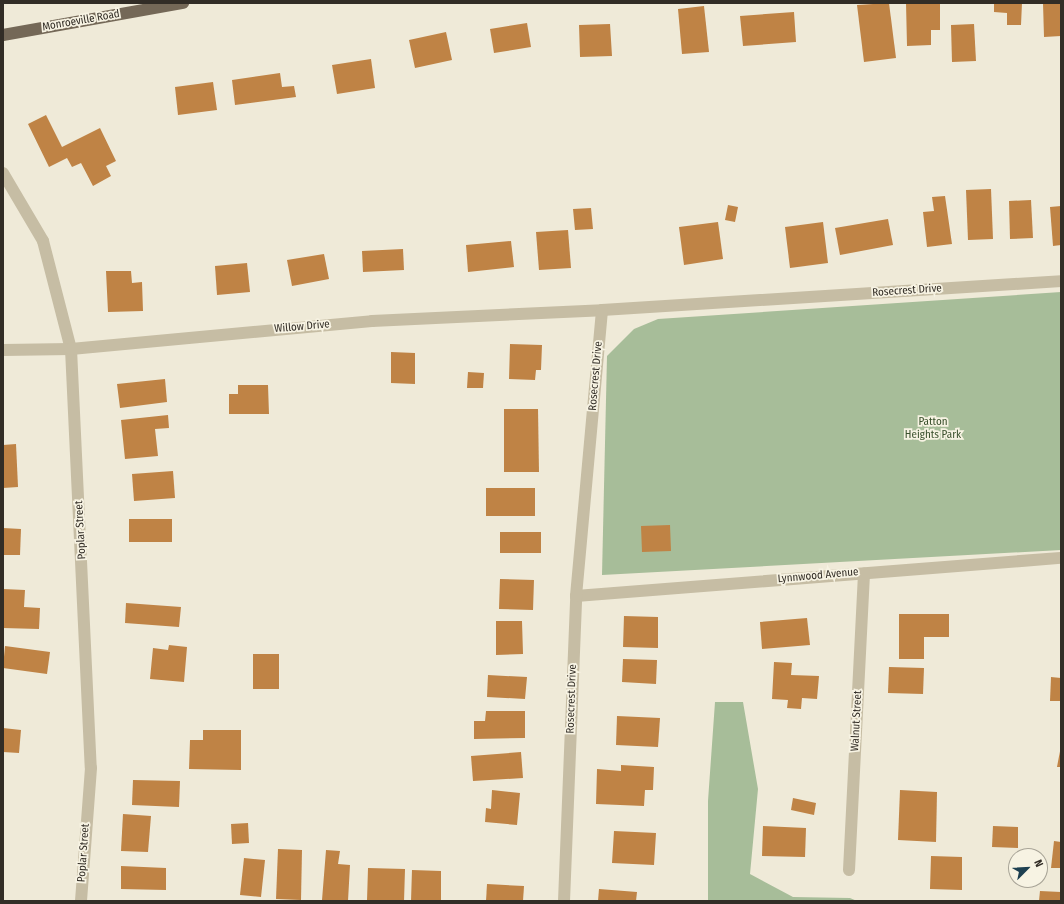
<!DOCTYPE html>
<html>
<head>
<meta charset="utf-8">
<style>
	body { margin:0 }
	#map { position:relative; width:1064px; height:904px; overflow:hidden; background:#efead8; font-family:"Fira Sans Condensed",sans-serif }
	div>[style] { position:absolute }
	.green>* { inset:0; background:#a7bd99 }
	.building>* { inset:0; background:#bf8345 }
	.minor>* { height:12px; margin:-6px; padding:0 6px; transform-origin:6px; border-radius:6px; background:#c6bda4 }
	.major>* { height:12px; margin:-6px; padding:0 6px; transform-origin:6px; border-radius:6px; background:#746857 }
	span { translate:-50% -50%; white-space:nowrap; text-align:center; line-height:1.15; -webkit-text-stroke:3.5px #f7f3e3; paint-order:stroke }
	.street-label { font-size:11px; color:#322d26 }
	.park-label { font-size:11px; color:#384f2b }
	.frame { position:absolute; inset:0; border:4px solid #322d26; pointer-events:none }
	.north { position:absolute; left:1008px; top:848px; width:40px; height:40px; box-sizing:border-box; background:#f7f3e3; border:1px solid #a8a497; border-radius:50%; rotate:66deg; font-size:11px; font-weight:700; line-height:16px; text-align:center; color:#322d26 }
	.north::after { content:''; display:block; margin:auto; width:14px; height:18px; background:#1e4051; clip-path:polygon(50% 0,100% 100%,50% 72%,0 100%) }
</style>
</head>
<body>
<div id="map">
	<div class="green">
		<div style="clip-path:polygon(1061px 292px,1061px 550px,602px 575px,607px 356px,634px 329px,658px 319px)"></div>
		<div style="clip-path:polygon(715px 702px,743px 702px,758px 789px,750px 874px,793px 897px,850px 898px,857px 901px,708px 901px,708px 801px)"></div>
	</div>
	<div class="building">
		<div style="clip-path:polygon(889px 3px,896px 58px,864px 62px,857px 5px)"></div>
		<div style="clip-path:polygon(906px 3px,940px 3px,940px 30px,931px 30px,931px 45px,907px 46px)"></div>
		<div style="clip-path:polygon(994px 3px,1022px 3px,1021px 25px,1007px 25px,1007px 13px,994px 12px)"></div>
		<div style="clip-path:polygon(1043px 3px,1061px 3px,1061px 36px,1044px 37px)"></div>
		<div style="clip-path:polygon(704px 6px,709px 52px,682px 54px,678px 9px)"></div>
		<div style="clip-path:polygon(794px 12px,796px 42px,743px 46px,740px 16px)"></div>
		<div style="clip-path:polygon(527px 23px,531px 47px,494px 53px,490px 29px)"></div>
		<div style="clip-path:polygon(610px 24px,612px 56px,580px 57px,579px 25px)"></div>
		<div style="clip-path:polygon(974px 24px,976px 61px,952px 62px,951px 25px)"></div>
		<div style="clip-path:polygon(446px 32px,452px 60px,415px 68px,409px 40px)"></div>
		<div style="clip-path:polygon(371px 59px,375px 88px,337px 94px,332px 65px)"></div>
		<div style="clip-path:polygon(280px 73px,282px 87px,294px 86px,296px 97px,235px 105px,232px 80px)"></div>
		<div style="clip-path:polygon(213px 82px,217px 110px,178px 115px,175px 87px)"></div>
		<div style="clip-path:polygon(46px 115px,62px 147px,100px 128px,116px 161px,106px 166px,111px 176px,93px 186px,81px 163px,72px 167px,67px 158px,49px 167px,28px 124px)"></div>
		<div style="clip-path:polygon(991px 189px,993px 239px,968px 240px,966px 190px)"></div>
		<div style="clip-path:polygon(945px 196px,952px 244px,927px 247px,923px 212px,934px 211px,932px 197px)"></div>
		<div style="clip-path:polygon(1031px 200px,1033px 238px,1010px 239px,1009px 201px)"></div>
		<div style="clip-path:polygon(728px 205px,738px 207px,735px 222px,725px 220px)"></div>
		<div style="clip-path:polygon(1061px 206px,1061px 245px,1053px 246px,1050px 207px)"></div>
		<div style="clip-path:polygon(591px 208px,593px 229px,575px 230px,573px 209px)"></div>
		<div style="clip-path:polygon(888px 219px,893px 245px,840px 255px,835px 228px)"></div>
		<div style="clip-path:polygon(718px 222px,723px 259px,684px 265px,679px 227px)"></div>
		<div style="clip-path:polygon(823px 222px,828px 263px,790px 268px,785px 227px)"></div>
		<div style="clip-path:polygon(568px 230px,571px 268px,539px 270px,536px 232px)"></div>
		<div style="clip-path:polygon(511px 241px,514px 267px,468px 272px,466px 245px)"></div>
		<div style="clip-path:polygon(403px 249px,404px 270px,363px 272px,362px 251px)"></div>
		<div style="clip-path:polygon(324px 254px,329px 279px,292px 286px,287px 260px)"></div>
		<div style="clip-path:polygon(247px 263px,250px 292px,217px 295px,215px 266px)"></div>
		<div style="clip-path:polygon(106px 271px,131px 271px,132px 283px,142px 282px,143px 311px,108px 312px)"></div>
		<div style="clip-path:polygon(510px 344px,542px 345px,541px 370px,536px 370px,535px 380px,509px 379px)"></div>
		<div style="clip-path:polygon(391px 352px,415px 353px,415px 384px,391px 383px)"></div>
		<div style="clip-path:polygon(468px 372px,484px 373px,483px 388px,467px 388px)"></div>
		<div style="clip-path:polygon(165px 379px,167px 402px,120px 408px,117px 384px)"></div>
		<div style="clip-path:polygon(238px 385px,268px 385px,269px 414px,229px 414px,229px 394px,238px 394px)"></div>
		<div style="clip-path:polygon(504px 409px,538px 409px,539px 472px,504px 472px)"></div>
		<div style="clip-path:polygon(168px 415px,169px 428px,155px 429px,158px 456px,125px 459px,121px 420px)"></div>
		<div style="clip-path:polygon(16px 444px,18px 487px,3px 488px,3px 445px)"></div>
		<div style="clip-path:polygon(173px 471px,175px 498px,134px 501px,132px 474px)"></div>
		<div style="clip-path:polygon(486px 488px,535px 488px,535px 516px,486px 516px)"></div>
		<div style="clip-path:polygon(129px 519px,172px 519px,172px 542px,129px 542px)"></div>
		<div style="clip-path:polygon(670px 525px,671px 551px,642px 552px,641px 526px)"></div>
		<div style="clip-path:polygon(3px 528px,21px 529px,20px 555px,3px 555px)"></div>
		<div style="clip-path:polygon(500px 532px,541px 532px,541px 553px,500px 553px)"></div>
		<div style="clip-path:polygon(500px 579px,534px 580px,533px 610px,499px 609px)"></div>
		<div style="clip-path:polygon(3px 589px,25px 590px,24px 607px,40px 608px,39px 629px,3px 628px)"></div>
		<div style="clip-path:polygon(126px 603px,181px 607px,179px 627px,125px 623px)"></div>
		<div style="clip-path:polygon(899px 614px,949px 614px,949px 637px,924px 637px,924px 659px,899px 659px)"></div>
		<div style="clip-path:polygon(624px 616px,658px 617px,658px 648px,623px 647px)"></div>
		<div style="clip-path:polygon(807px 618px,810px 645px,762px 649px,760px 622px)"></div>
		<div style="clip-path:polygon(496px 621px,522px 621px,523px 654px,496px 655px)"></div>
		<div style="clip-path:polygon(169px 645px,187px 647px,184px 682px,150px 679px,153px 648px,168px 650px)"></div>
		<div style="clip-path:polygon(5px 646px,50px 652px,47px 674px,3px 668px)"></div>
		<div style="clip-path:polygon(253px 654px,279px 654px,279px 689px,253px 689px)"></div>
		<div style="clip-path:polygon(623px 659px,657px 660px,656px 684px,622px 682px)"></div>
		<div style="clip-path:polygon(774px 662px,792px 663px,791px 675px,819px 676px,817px 699px,802px 698px,801px 709px,787px 708px,788px 700px,772px 699px)"></div>
		<div style="clip-path:polygon(889px 667px,924px 668px,923px 694px,888px 693px)"></div>
		<div style="clip-path:polygon(488px 675px,527px 677px,525px 699px,487px 697px)"></div>
		<div style="clip-path:polygon(1051px 677px,1061px 678px,1061px 701px,1050px 701px)"></div>
		<div style="clip-path:polygon(486px 711px,525px 711px,525px 738px,474px 739px,474px 721px,485px 721px)"></div>
		<div style="clip-path:polygon(617px 716px,660px 718px,658px 747px,616px 745px)"></div>
		<div style="clip-path:polygon(3px 728px,21px 730px,19px 753px,3px 752px)"></div>
		<div style="clip-path:polygon(203px 730px,241px 730px,241px 770px,189px 769px,190px 740px,203px 740px)"></div>
		<div style="clip-path:polygon(1061px 746px,1061px 767px,1057px 767px)"></div>
		<div style="clip-path:polygon(521px 752px,523px 778px,473px 781px,471px 756px)"></div>
		<div style="clip-path:polygon(621px 765px,654px 767px,653px 790px,645px 790px,644px 806px,596px 804px,597px 769px,621px 771px)"></div>
		<div style="clip-path:polygon(133px 780px,180px 781px,179px 807px,132px 805px)"></div>
		<div style="clip-path:polygon(492px 790px,520px 793px,517px 825px,485px 822px,486px 808px,491px 809px)"></div>
		<div style="clip-path:polygon(900px 790px,937px 792px,936px 842px,898px 840px)"></div>
		<div style="clip-path:polygon(793px 798px,816px 803px,814px 815px,791px 810px)"></div>
		<div style="clip-path:polygon(123px 814px,151px 816px,148px 852px,121px 851px)"></div>
		<div style="clip-path:polygon(248px 823px,249px 843px,232px 844px,231px 824px)"></div>
		<div style="clip-path:polygon(763px 826px,806px 828px,805px 857px,762px 856px)"></div>
		<div style="clip-path:polygon(993px 826px,1018px 827px,1018px 848px,992px 847px)"></div>
		<div style="clip-path:polygon(614px 831px,656px 833px,654px 865px,612px 863px)"></div>
		<div style="clip-path:polygon(1054px 841px,1061px 842px,1061px 868px,1051px 868px)"></div>
		<div style="clip-path:polygon(278px 849px,302px 850px,301px 900px,276px 899px)"></div>
		<div style="clip-path:polygon(326px 850px,340px 851px,338px 864px,350px 865px,348px 901px,322px 900px)"></div>
		<div style="clip-path:polygon(931px 856px,962px 857px,962px 890px,930px 889px)"></div>
		<div style="clip-path:polygon(244px 858px,265px 860px,261px 897px,240px 895px)"></div>
		<div style="clip-path:polygon(121px 866px,166px 868px,166px 890px,121px 889px)"></div>
		<div style="clip-path:polygon(368px 868px,405px 869px,404px 901px,367px 901px)"></div>
		<div style="clip-path:polygon(412px 870px,441px 871px,441px 901px,411px 901px)"></div>
		<div style="clip-path:polygon(487px 884px,524px 886px,523px 901px,486px 901px)"></div>
		<div style="clip-path:polygon(599px 889px,637px 892px,636px 901px,598px 901px)"></div>
		<div style="clip-path:polygon(1040px 891px,1061px 892px,1061px 901px,1039px 901px)"></div>
	</div>
	<div class="minor">
		<div style="left:3px;top:173px;width:79px;rotate:59.5deg"></div>
		<div style="left:43px;top:241px;width:112px;rotate:75.5deg"></div>
		<div style="left:71px;top:349px;width:419px;rotate:87.3deg"></div>
		<div style="left:91px;top:768px;width:133px;rotate:94.3deg"></div>
		<div style="left:3px;top:350px;width:68px;rotate:-0.8deg"></div>
		<div style="left:71px;top:349px;width:302px;rotate:-5.3deg"></div>
		<div style="left:372px;top:321px;width:230px;rotate:-2.7deg"></div>
		<div style="left:602px;top:310px;width:460px;rotate:-3.6deg"></div>
		<div style="left:576px;top:596px;width:486px;rotate:-4.5deg"></div>
		<div style="left:849px;top:870px;width:297px;rotate:-87.1deg"></div>
		<div style="left:564px;top:901px;width:305px;rotate:-87.7deg"></div>
		<div style="left:576px;top:596px;width:287px;rotate:-84.8deg"></div>
	</div>
	<div class="major">
		<div style="left:3px;top:35px;width:183px;rotate:-10.1deg"></div>
	</div>
	<div class="street-label">
		<span style="left:81px;top:21px;rotate:-10deg">Monroeville Road</span>
		<span style="left:907px;top:291px;rotate:-4deg">Rosecrest Drive</span>
		<span style="left:302px;top:327px;rotate:-5deg">Willow Drive</span>
		<span style="left:596px;top:376px;rotate:-85deg">Rosecrest Drive</span>
		<span style="left:81px;top:530px;rotate:-93deg">Poplar Street</span>
		<span style="left:818px;top:576px;rotate:-5deg">Lynnwood Avenue</span>
		<span style="left:572px;top:699px;rotate:-88deg">Rosecrest Drive</span>
		<span style="left:857px;top:721px;rotate:-87deg">Walnut Street</span>
		<span style="left:84px;top:853px;rotate:-86deg">Poplar Street</span>
	</div>
	<div class="park-label">
		<span style="left:933px;top:429px">Patton<br>Heights Park</span>
	</div>
	<div class="frame"></div>
	<div class="north">N</div>
</div>
</body>
</html>
